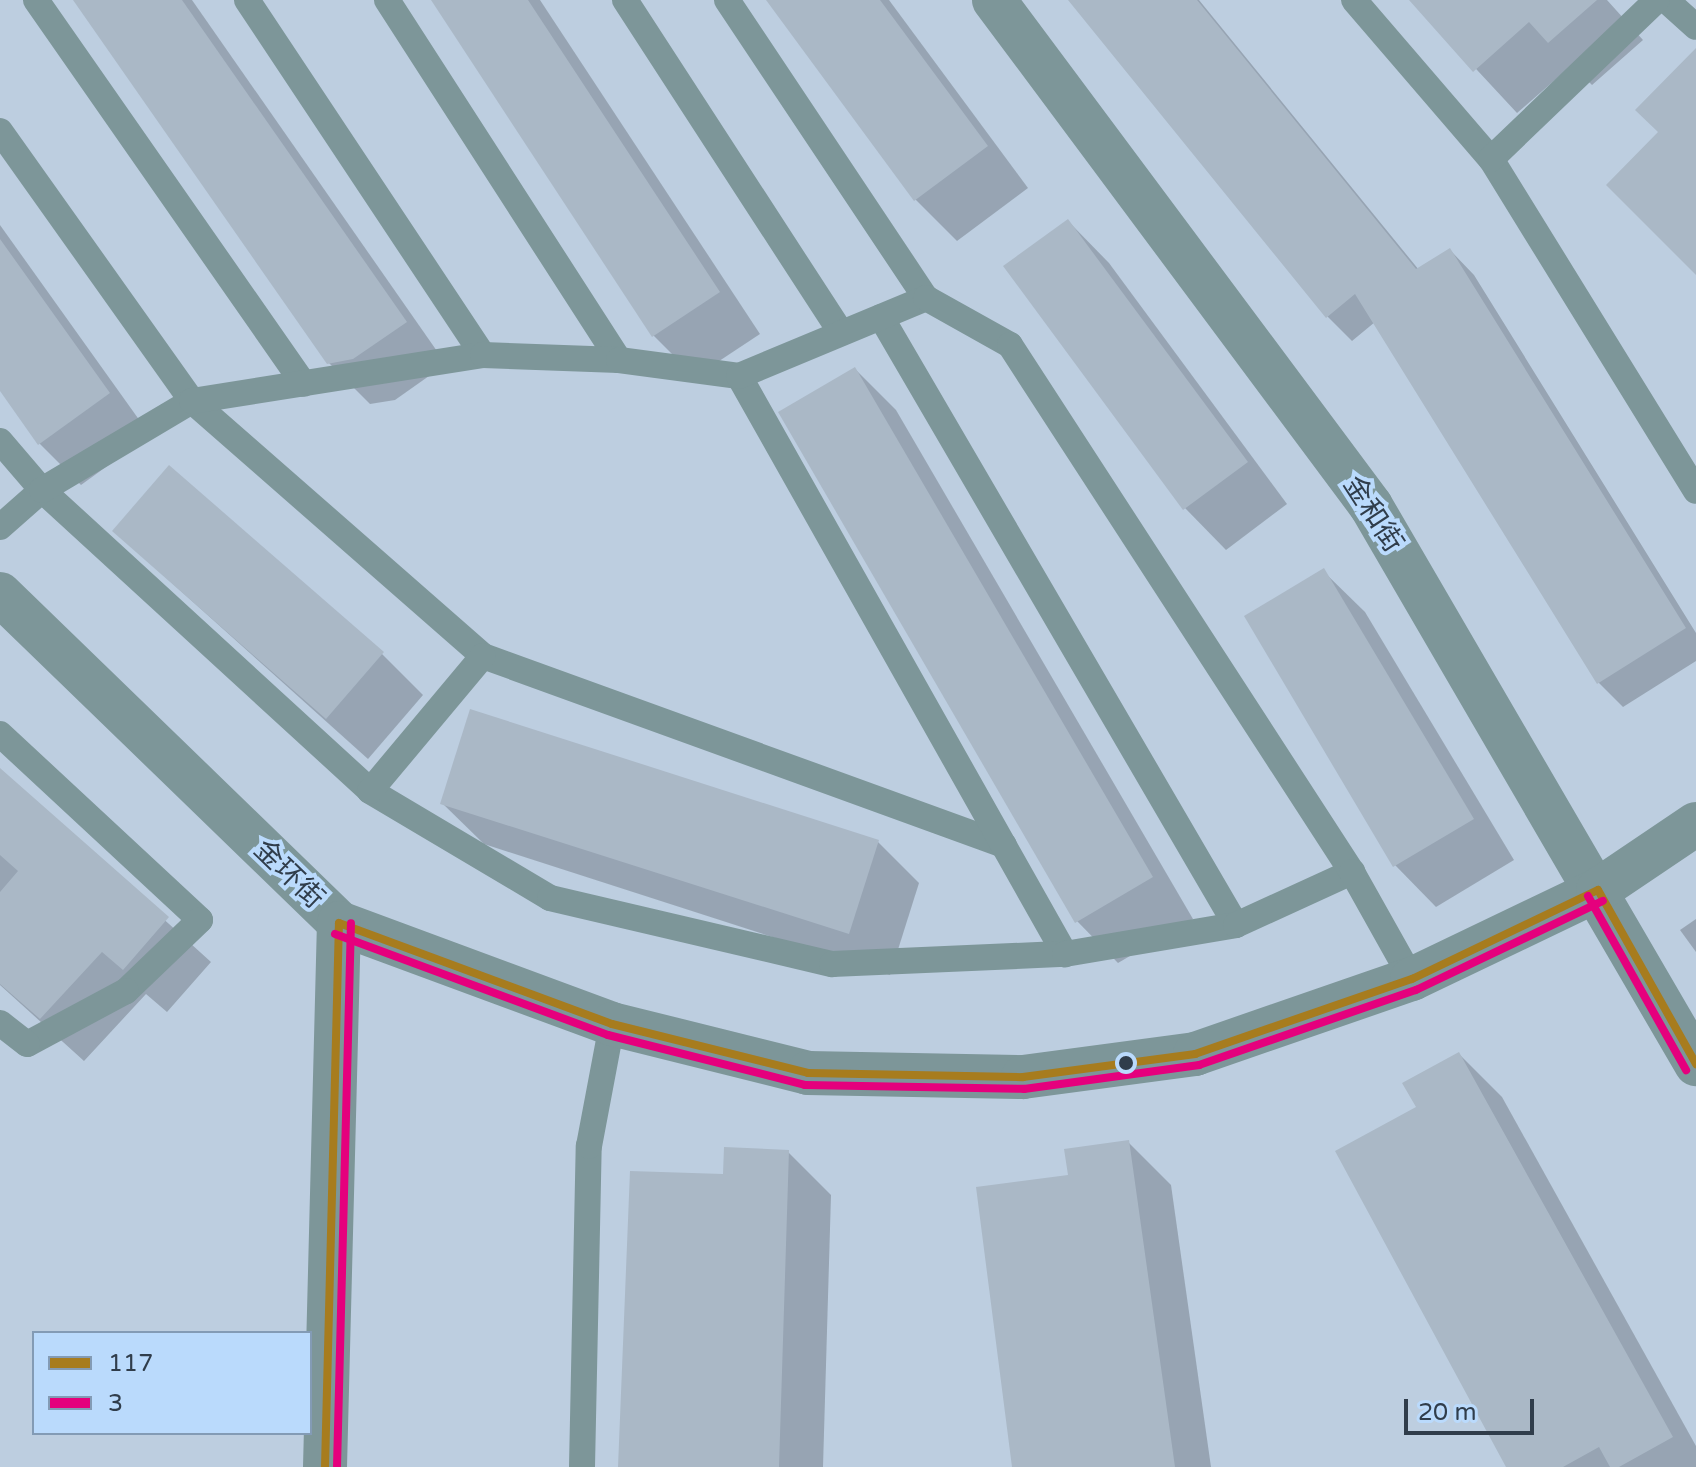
<!DOCTYPE html>
<html>
<head>
<meta charset="utf-8">
<style>
	body { margin:0 }
	#map { position:relative; width:1696px; height:1467px; overflow:hidden; background:#bdcee0; font-family:"Varela Round","Noto Sans SC",sans-serif }
	div>[style] { position:absolute }
	.shadow>* { inset:0; background:#0003 }
	.building>* { inset:0; background:#aab8c6 }
	.lane>* { height:26px; margin:-13px; padding:0 13px; transform-origin:13px; border-radius:13px; background:#7d9699 }
	.street>* { height:44px; margin:-22px; padding:0 22px; transform-origin:22px; border-radius:22px; background:#7d9699 }
	.bus-1>* { height:8px; margin:-4px; padding:0 4px; transform-origin:4px; border-radius:4px; background:#a77c1e }
	.bus-2>* { height:8px; margin:-4px; padding:0 4px; transform-origin:4px; border-radius:4px; background:#e5007d }
	.dots>* { width:22px; height:22px; translate:-50% -50%; box-sizing:border-box; border:4px solid #badafc; border-radius:50% }
	span { translate:-50% -50%; white-space:nowrap; text-align:center; line-height:1.15; -webkit-text-stroke:8px #badafc; paint-order:stroke }
	.street-label { font-size:28px; color:#303d4b }
	.legend { position:absolute; left:32px; top:1331px; width:280px; height:104px; box-sizing:border-box; background:#badafc; border:2px solid #839bb5; margin:0; padding:10px 14px; list-style:none; font-size:24px; color:#303d4b }
	.legend li { display:flex; align-items:center; gap:16px; height:40px }
	.legend b { width:40px; border:2px solid #839bb5 }
	.scale { position:absolute; left:1404px; top:1399px; width:130px; height:36px; box-sizing:border-box; border:4px solid #303d4b; border-top:0; padding-left:10px; font-size:24px; line-height:28px; white-space:nowrap; color:#303d4b; -webkit-text-stroke:6px #badafc; paint-order:stroke }
</style>
</head>
<body>
<div id="map">
	<div class="shadow">
		<div style="clip-path:polygon(75px 0,192px 0,446px 364px,395px 400px,370px 404px,328px 362px)"></div>
		<div style="clip-path:polygon(433px 0,540px 0,760px 334px,695px 377px,654px 336px)"></div>
		<div style="clip-path:polygon(768px 0,889px 0,1028px 188px,957px 241px,916px 200px)"></div>
		<div style="clip-path:polygon(1071px 0,1199px 0,1419px 270px,1450px 250px,1474px 275px,1696px 633px,1696px 661px,1623px 707px,1598px 682px,1375px 322px,1352px 341px,1328px 317px)"></div>
		<div style="clip-path:polygon(1412px 0,1607px 0,1643px 40px,1592px 85px,1572px 65px,1517px 113px)"></div>
		<div style="clip-path:polygon(1068px 221px,1109px 263px,1287px 504px,1226px 550px,1185px 508px)"></div>
		<div style="clip-path:polygon(0 225px,150px 435px,81px 485px,40px 444px,0 388px)"></div>
		<div style="clip-path:polygon(855px 369px,896px 410px,1193px 919px,1118px 963px,1077px 921px)"></div>
		<div style="clip-path:polygon(114px 531px,382px 654px,423px 695px,368px 759px)"></div>
		<div style="clip-path:polygon(1323px 571px,1365px 612px,1514px 860px,1436px 907px,1395px 865px)"></div>
		<div style="clip-path:polygon(0 771px,211px 962px,167px 1012px,146px 994px,84px 1061px,0 985px)"></div>
		<div style="clip-path:polygon(442px 803px,878px 842px,919px 883px,890px 975px,484px 844px)"></div>
		<div style="clip-path:polygon(1696px 919px,1696px 952px,1680px 930px)"></div>
		<div style="clip-path:polygon(1459px 1054px,1502px 1097px,1696px 1446px,1696px 1467px,1508px 1467px)"></div>
		<div style="clip-path:polygon(1128px 1142px,1171px 1185px,1211px 1467px,1015px 1467px,1070px 1177px)"></div>
		<div style="clip-path:polygon(788px 1152px,831px 1195px,823px 1467px,620px 1467px,725px 1177px)"></div>
	</div>
	<div class="building">
		<div style="clip-path:polygon(73px 0,182px 0,407px 322px,353px 359px,327px 364px)"></div>
		<div style="clip-path:polygon(431px 0,528px 0,720px 292px,652px 337px)"></div>
		<div style="clip-path:polygon(766px 0,880px 0,988px 146px,914px 201px)"></div>
		<div style="clip-path:polygon(1068px 0,1197px 0,1416px 269px,1450px 248px,1686px 628px,1597px 684px,1355px 294px,1326px 318px)"></div>
		<div style="clip-path:polygon(1409px 0,1597px 0,1548px 43px,1529px 22px,1473px 72px)"></div>
		<div style="clip-path:polygon(1696px 48px,1696px 275px,1606px 185px,1658px 132px,1635px 110px)"></div>
		<div style="clip-path:polygon(1068px 219px,1248px 462px,1183px 510px,1003px 266px)"></div>
		<div style="clip-path:polygon(0 239px,110px 393px,38px 445px,0 391px)"></div>
		<div style="clip-path:polygon(855px 367px,1153px 877px,1075px 923px,778px 412px)"></div>
		<div style="clip-path:polygon(169px 465px,384px 652px,326px 719px,112px 531px)"></div>
		<div style="clip-path:polygon(1324px 568px,1474px 819px,1393px 867px,1244px 616px)"></div>
		<div style="clip-path:polygon(470px 709px,879px 840px,849px 934px,440px 804px)"></div>
		<div style="clip-path:polygon(0 768px,169px 917px,123px 970px,102px 952px,40px 1019px,0 984px,0 892px,18px 871px,0 855px)"></div>
		<div style="clip-path:polygon(1459px 1052px,1673px 1437px,1619px 1467px,1610px 1467px,1599px 1447px,1563px 1467px,1506px 1467px,1335px 1151px,1416px 1107px,1402px 1083px)"></div>
		<div style="clip-path:polygon(1129px 1140px,1175px 1467px,1012px 1467px,976px 1187px,1068px 1175px,1064px 1149px)"></div>
		<div style="clip-path:polygon(724px 1147px,789px 1150px,779px 1467px,618px 1467px,630px 1171px,723px 1174px)"></div>
	</div>
	<div class="lane">
		<div style="left:36px;top:0;width:468px;rotate:55.1deg"></div>
		<div style="left:247px;top:0;width:426px;rotate:56.4deg"></div>
		<div style="left:387px;top:0;width:428px;rotate:57.2deg"></div>
		<div style="left:625px;top:0;width:397px;rotate:57deg"></div>
		<div style="left:727px;top:0;width:358px;rotate:56.3deg"></div>
		<div style="left:1354px;top:0;width:210px;rotate:49.3deg"></div>
		<div style="left:1491px;top:159px;width:390px;rotate:58.3deg"></div>
		<div style="left:1666px;top:0;width:40px;rotate:42deg"></div>
		<div style="left:0;top:131px;width:331px;rotate:54.6deg"></div>
		<div style="left:192px;top:401px;width:387px;rotate:41.2deg"></div>
		<div style="left:483px;top:656px;width:554px;rotate:19.94deg"></div>
		<div style="left:1491px;top:159px;width:230px;rotate:-43.8deg"></div>
		<div style="left:881px;top:317px;width:704px;rotate:59.72deg"></div>
		<div style="left:739px;top:376px;width:664px;rotate:60.58deg"></div>
		<div style="left:0;top:441px;width:65px;rotate:49.4deg"></div>
		<div style="left:42px;top:490px;width:445px;rotate:42.5deg"></div>
		<div style="left:370px;top:791px;width:209px;rotate:30.7deg"></div>
		<div style="left:550px;top:898px;width:290px;rotate:13.2deg"></div>
		<div style="left:832px;top:964px;width:233px;rotate:-2.5deg"></div>
		<div style="left:1065px;top:954px;width:173px;rotate:-9.6deg"></div>
		<div style="left:1236px;top:925px;width:128px;rotate:-24.6deg"></div>
		<div style="left:0;top:527px;width:56px;rotate:-41.4deg"></div>
		<div style="left:42px;top:490px;width:174px;rotate:-30.7deg"></div>
		<div style="left:192px;top:401px;width:295px;rotate:-9deg"></div>
		<div style="left:483px;top:355px;width:136px;rotate:2.1deg"></div>
		<div style="left:619px;top:360px;width:121px;rotate:7.6deg"></div>
		<div style="left:739px;top:376px;width:203px;rotate:-22.6deg"></div>
		<div style="left:926px;top:298px;width:96px;rotate:29.2deg"></div>
		<div style="left:1010px;top:345px;width:628px;rotate:57.02deg"></div>
		<div style="left:1352px;top:872px;width:123px;rotate:60.7deg"></div>
		<div style="left:0;top:734px;width:273px;rotate:42.9deg"></div>
		<div style="left:200px;top:920px;width:103px;rotate:136.2deg"></div>
		<div style="left:126px;top:991px;width:112px;rotate:151.8deg"></div>
		<div style="left:27px;top:1044px;width:34px;rotate:-142deg"></div>
		<div style="left:370px;top:791px;width:176px;rotate:-50.1deg"></div>
		<div style="left:582px;top:1467px;width:321px;rotate:-88.8deg"></div>
		<div style="left:589px;top:1146px;width:124px;rotate:-79.3deg"></div>
	</div>
	<div class="street">
		<div style="left:994px;top:0;width:631px;rotate:53.31deg"></div>
		<div style="left:1371px;top:506px;width:646px;rotate:59.78deg"></div>
		<div style="left:0;top:594px;width:472px;rotate:44.1deg"></div>
		<div style="left:339px;top:923px;width:291px;rotate:20.3deg"></div>
		<div style="left:612px;top:1024px;width:202px;rotate:14deg"></div>
		<div style="left:808px;top:1073px;width:215px;rotate:1.1deg"></div>
		<div style="left:1023px;top:1077px;width:174px;rotate:-7.6deg"></div>
		<div style="left:1195px;top:1054px;width:230px;rotate:-19.1deg"></div>
		<div style="left:1412px;top:979px;width:206px;rotate:-25.6deg"></div>
		<div style="left:1598px;top:890px;width:118px;rotate:-34deg"></div>
		<div style="left:325px;top:1467px;width:544px;rotate:-88.53deg"></div>
	</div>
	<div class="bus-1">
		<div style="left:1598px;top:890px;width:200px;rotate:60.6deg"></div>
		<div style="left:339px;top:923px;width:291px;rotate:20.3deg"></div>
		<div style="left:612px;top:1024px;width:202px;rotate:14deg"></div>
		<div style="left:808px;top:1073px;width:215px;rotate:1.1deg"></div>
		<div style="left:1023px;top:1077px;width:174px;rotate:-7.6deg"></div>
		<div style="left:1195px;top:1054px;width:230px;rotate:-19.1deg"></div>
		<div style="left:1412px;top:979px;width:206px;rotate:-25.6deg"></div>
		<div style="left:325px;top:1467px;width:544px;rotate:-88.53deg"></div>
	</div>
	<div class="bus-2">
		<div style="left:1588px;top:896px;width:200px;rotate:60.6deg"></div>
		<div style="left:335px;top:934px;width:291px;rotate:20.3deg"></div>
		<div style="left:608px;top:1035px;width:203px;rotate:14.2deg"></div>
		<div style="left:805px;top:1085px;width:219px;rotate:1deg"></div>
		<div style="left:1024px;top:1089px;width:177px;rotate:-7.8deg"></div>
		<div style="left:1199px;top:1065px;width:230px;rotate:-19.1deg"></div>
		<div style="left:1416px;top:990px;width:207px;rotate:-25.5deg"></div>
		<div style="left:337px;top:1467px;width:544px;rotate:-88.53deg"></div>
	</div>
	<div class="dots">
		<div style="left:1126px;top:1063px;background:#303d4b"></div>
	</div>
	<div class="street-label">
		<span style="left:1373px;top:514px;rotate:57deg">金和街</span>
		<span style="left:289px;top:874px;rotate:44deg">金环街</span>
	</div>
	<ul class="legend">
	<li><b style="height:10px;background:#a77c1e"></b>117</li>
	<li><b style="height:10px;background:#e5007d"></b>3</li>
	</ul>
	<div class="scale">20 m</div>
</div>
</body>
</html>
